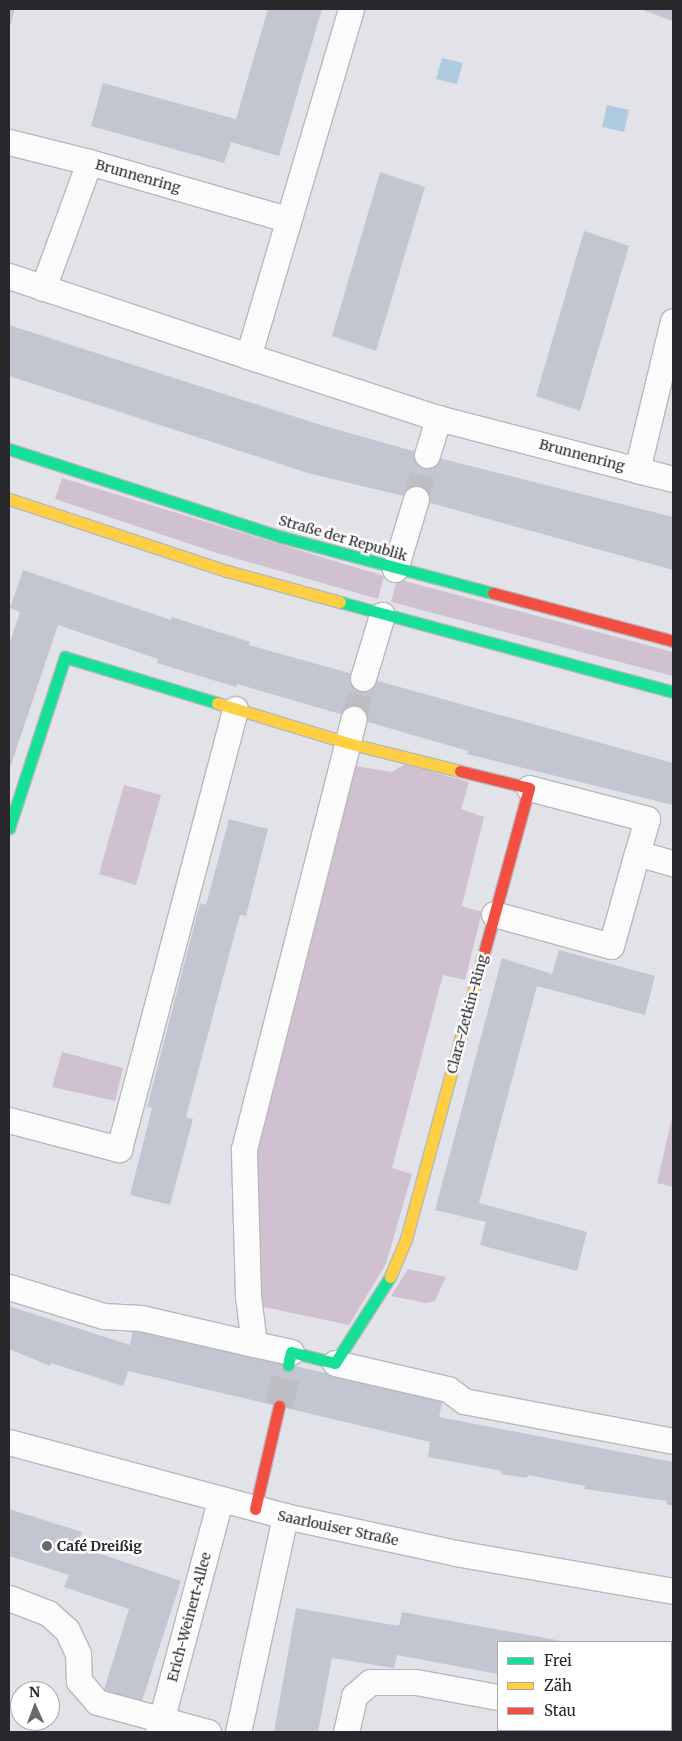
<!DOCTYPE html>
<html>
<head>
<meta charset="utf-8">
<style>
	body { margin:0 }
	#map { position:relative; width:682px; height:1741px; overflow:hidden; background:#e2e3e9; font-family:Merriweather,serif }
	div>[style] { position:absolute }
	.green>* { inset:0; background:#d0c1d0 }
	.water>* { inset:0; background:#aecce0 }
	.building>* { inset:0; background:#c2c6d0 }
	.street-tunnel>* { height:25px; margin-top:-12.5px; transform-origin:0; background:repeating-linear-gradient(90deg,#bdbdc3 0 25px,transparent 0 37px) }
	.secondary-tunnel>* { height:28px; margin-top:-14px; transform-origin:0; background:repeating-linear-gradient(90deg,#bdbdc3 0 28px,transparent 0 42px) }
	.roads { filter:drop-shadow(1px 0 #b7b8bc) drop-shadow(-1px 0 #b7b8bc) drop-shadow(0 1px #b7b8bc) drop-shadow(0 -1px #b7b8bc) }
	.street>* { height:25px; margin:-12.5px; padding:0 12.5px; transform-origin:12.5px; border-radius:12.5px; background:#fbfbfc }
	.fast>* { height:11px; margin:-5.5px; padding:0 5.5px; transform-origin:5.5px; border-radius:5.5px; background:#16e098 }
	.slow>* { height:11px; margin:-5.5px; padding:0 5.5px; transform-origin:5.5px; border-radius:5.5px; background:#ffcf43 }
	.jam>* { height:11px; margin:-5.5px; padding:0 5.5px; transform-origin:5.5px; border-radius:5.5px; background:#f24e42 }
	.dots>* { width:14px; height:14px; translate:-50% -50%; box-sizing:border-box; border:2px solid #fff; border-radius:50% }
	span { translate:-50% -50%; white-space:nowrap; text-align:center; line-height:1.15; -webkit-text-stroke:5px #fff; paint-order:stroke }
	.street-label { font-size:14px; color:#27272c }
	.poi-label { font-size:14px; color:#27272c; font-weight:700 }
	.left { translate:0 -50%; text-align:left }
	.frame { position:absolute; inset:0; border:10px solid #27272c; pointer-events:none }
	.legend { position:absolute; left:497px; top:1641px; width:175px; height:90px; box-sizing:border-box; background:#fff; border:1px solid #a9a9ab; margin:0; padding:6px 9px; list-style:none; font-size:15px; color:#27272c }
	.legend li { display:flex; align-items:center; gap:10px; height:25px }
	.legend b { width:25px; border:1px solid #a9a9ab }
	.north { position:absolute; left:10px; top:1681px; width:50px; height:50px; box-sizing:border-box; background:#fff; border:1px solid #a9a9ab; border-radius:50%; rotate:358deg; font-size:14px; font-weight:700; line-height:20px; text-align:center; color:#27272c }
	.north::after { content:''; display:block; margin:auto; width:18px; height:22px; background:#68696e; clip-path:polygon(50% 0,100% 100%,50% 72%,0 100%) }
</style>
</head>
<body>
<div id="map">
	<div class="green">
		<div style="clip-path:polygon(62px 478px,384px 576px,378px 599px,217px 553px,55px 499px)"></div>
		<div style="clip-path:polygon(397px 579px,673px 652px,673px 676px,391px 602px)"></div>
		<div style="clip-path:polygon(405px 764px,469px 782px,461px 809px,484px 817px,462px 906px,482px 912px,465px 980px,443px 975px,392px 1168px,412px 1174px,386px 1264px,349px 1325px,259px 1306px,255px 1155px,356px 766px,392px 772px)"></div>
		<div style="clip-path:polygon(124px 785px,161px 795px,136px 885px,99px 874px)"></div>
		<div style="clip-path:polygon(62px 1052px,123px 1068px,115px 1101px,52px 1087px)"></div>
		<div style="clip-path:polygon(673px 1113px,673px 1187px,657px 1183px)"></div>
		<div style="clip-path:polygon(408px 1269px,446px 1277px,435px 1301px,426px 1303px,391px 1296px)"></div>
	</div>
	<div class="water">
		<div style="clip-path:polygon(442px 58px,463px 63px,457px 84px,436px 79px)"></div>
		<div style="clip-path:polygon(607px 105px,629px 110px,624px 132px,602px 127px)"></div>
	</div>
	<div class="building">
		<div style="clip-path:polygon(9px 9px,15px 9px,9px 30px)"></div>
		<div style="clip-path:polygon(268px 9px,322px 9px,279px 156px,231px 142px,224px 163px,91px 126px,103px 83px,236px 119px)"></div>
		<div style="clip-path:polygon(645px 9px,673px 9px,673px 21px,645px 11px)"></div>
		<div style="clip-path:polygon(380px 172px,425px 187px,376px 351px,332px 336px)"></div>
		<div style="clip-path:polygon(584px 231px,629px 246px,580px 411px,536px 396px)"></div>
		<div style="clip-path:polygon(9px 325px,321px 425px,427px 455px,673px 517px,673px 570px,416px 499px,308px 473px,9px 376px)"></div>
		<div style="clip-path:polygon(23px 570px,171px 620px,172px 617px,250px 642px,249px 645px,673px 763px,673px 805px,467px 754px,468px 751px,237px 684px,236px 687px,157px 663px,158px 659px,58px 625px,9px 771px,9px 645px,20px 612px,10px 608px)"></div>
		<div style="clip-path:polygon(229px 819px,268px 829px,246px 916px,240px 915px,230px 951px,186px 1117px,193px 1119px,170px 1205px,130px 1195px,152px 1108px,147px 1107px,200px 903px,206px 905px)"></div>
		<div style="clip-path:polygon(559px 950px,655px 976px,645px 1015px,537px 986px,479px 1203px,587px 1232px,577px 1271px,480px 1245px,486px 1222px,435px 1210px,502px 958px,552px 974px)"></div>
		<div style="clip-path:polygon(9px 1306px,130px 1345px,133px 1330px,443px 1399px,439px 1417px,673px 1462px,673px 1506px,666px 1504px,667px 1501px,584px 1489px,585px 1486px,528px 1475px,527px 1478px,501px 1474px,502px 1471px,428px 1457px,430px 1442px,128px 1371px,123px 1386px,51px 1363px,50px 1366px,9px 1349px)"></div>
		<div style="clip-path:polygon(9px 1509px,82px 1532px,77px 1546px,181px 1581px,141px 1704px,103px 1693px,129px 1609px,64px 1587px,69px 1575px,9px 1556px)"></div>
		<div style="clip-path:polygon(296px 1608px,399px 1626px,402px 1612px,567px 1642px,498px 1642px,498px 1674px,397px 1655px,394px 1668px,332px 1658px,318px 1732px,274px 1732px)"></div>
		<div style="clip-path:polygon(671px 1660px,673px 1660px,673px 1706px,671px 1706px)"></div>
	</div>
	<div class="street-tunnel">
		<div style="left:416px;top:499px;width:45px;rotate:-76deg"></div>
		<div style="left:354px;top:719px;width:42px;rotate:-77.6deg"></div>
	</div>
	<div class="secondary-tunnel">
		<div style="left:279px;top:1406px;width:42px;rotate:-77.6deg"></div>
	</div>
	<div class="roads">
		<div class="street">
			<div style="left:351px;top:9px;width:362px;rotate:106.5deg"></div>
			<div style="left:248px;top:356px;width:200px;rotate:18.1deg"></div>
			<div style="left:438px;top:418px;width:206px;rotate:14.6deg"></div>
			<div style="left:637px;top:470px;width:153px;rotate:-76.4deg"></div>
			<div style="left:9px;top:142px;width:82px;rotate:14deg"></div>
			<div style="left:9px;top:276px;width:252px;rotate:18.5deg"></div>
			<div style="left:43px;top:288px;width:134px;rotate:-69.9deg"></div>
			<div style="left:89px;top:162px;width:206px;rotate:16.1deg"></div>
			<div style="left:427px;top:455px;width:39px;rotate:-73deg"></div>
			<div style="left:637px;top:470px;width:37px;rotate:14deg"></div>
			<div style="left:395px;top:569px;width:73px;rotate:-73.3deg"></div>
			<div style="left:363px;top:678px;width:66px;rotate:-73.2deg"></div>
			<div style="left:529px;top:788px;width:122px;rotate:14.7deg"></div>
			<div style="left:647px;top:819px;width:35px;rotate:106deg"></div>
			<div style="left:637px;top:853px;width:37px;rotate:16deg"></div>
			<div style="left:494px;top:914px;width:121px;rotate:15.3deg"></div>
			<div style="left:611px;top:946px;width:97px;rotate:-74.4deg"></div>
			<div style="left:9px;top:1120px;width:114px;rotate:14.8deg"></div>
			<div style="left:119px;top:1149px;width:455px;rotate:-75.2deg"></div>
			<div style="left:9px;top:1287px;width:98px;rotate:17.1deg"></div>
			<div style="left:103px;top:1316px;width:38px;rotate:3deg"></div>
			<div style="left:141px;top:1318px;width:116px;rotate:13deg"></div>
			<div style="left:291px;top:1352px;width:38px;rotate:-168deg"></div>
			<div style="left:254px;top:1344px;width:48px;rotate:-97.1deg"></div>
			<div style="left:248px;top:1296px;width:147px;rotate:-91.6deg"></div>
			<div style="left:244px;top:1149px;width:444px;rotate:-75.7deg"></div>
			<div style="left:335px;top:1363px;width:116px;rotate:13deg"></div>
			<div style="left:448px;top:1389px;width:20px;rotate:37deg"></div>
			<div style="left:464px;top:1401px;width:213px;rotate:10.8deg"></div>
			<div style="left:9px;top:1442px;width:286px;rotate:15deg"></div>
			<div style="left:285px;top:1516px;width:175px;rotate:12.2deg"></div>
			<div style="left:456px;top:1553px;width:220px;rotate:9.9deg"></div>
			<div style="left:9px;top:1598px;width:42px;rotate:21deg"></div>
			<div style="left:48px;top:1613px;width:25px;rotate:42deg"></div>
			<div style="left:67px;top:1630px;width:26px;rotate:65deg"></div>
			<div style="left:78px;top:1654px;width:27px;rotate:88deg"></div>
			<div style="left:79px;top:1681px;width:28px;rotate:49deg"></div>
			<div style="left:97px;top:1702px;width:115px;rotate:15.1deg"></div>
			<div style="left:671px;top:1727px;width:2px"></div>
			<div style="left:158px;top:1732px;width:239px;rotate:-75deg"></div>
			<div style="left:238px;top:1732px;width:221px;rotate:-77.7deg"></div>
			<div style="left:346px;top:1732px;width:37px;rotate:-77deg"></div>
			<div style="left:354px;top:1696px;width:21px;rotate:-41deg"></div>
			<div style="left:370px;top:1682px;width:46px"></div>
			<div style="left:416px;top:1682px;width:83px;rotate:10.4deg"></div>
		</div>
		<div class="fast">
			<div style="left:9px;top:449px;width:287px;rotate:17.9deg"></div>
			<div style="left:282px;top:537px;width:218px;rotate:14.9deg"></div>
			<div style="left:340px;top:602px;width:345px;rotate:15.1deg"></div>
			<div style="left:9px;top:828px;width:180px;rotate:-71.9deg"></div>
			<div style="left:65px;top:657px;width:159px;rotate:16.8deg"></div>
			<div style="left:288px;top:1365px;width:13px;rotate:-77deg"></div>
			<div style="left:291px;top:1352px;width:45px;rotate:14deg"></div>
			<div style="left:335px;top:1363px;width:102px;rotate:-57.4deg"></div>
		</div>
		<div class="slow">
			<div style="left:9px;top:499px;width:230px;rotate:18.3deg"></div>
			<div style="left:227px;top:571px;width:117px;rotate:15.3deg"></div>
			<div style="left:217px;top:703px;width:137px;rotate:17deg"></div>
			<div style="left:348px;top:743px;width:115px;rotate:14deg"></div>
			<div style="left:390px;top:1277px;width:41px;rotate:-67.2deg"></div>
			<div style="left:406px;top:1239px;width:297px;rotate:-74.8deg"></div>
		</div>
		<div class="jam">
			<div style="left:493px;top:593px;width:186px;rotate:14.9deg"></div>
			<div style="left:460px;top:771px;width:71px;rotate:13.8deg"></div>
			<div style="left:529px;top:788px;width:170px;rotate:105.3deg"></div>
			<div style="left:255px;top:1509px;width:106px;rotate:-76.9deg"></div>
		</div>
	</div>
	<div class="dots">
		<div style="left:47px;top:1546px;background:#68696e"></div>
	</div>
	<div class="street-label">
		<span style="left:138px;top:176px;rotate:16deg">Brunnenring</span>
		<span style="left:582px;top:455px;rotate:15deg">Brunnenring</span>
		<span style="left:343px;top:538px;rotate:16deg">Straße der Republik</span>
		<span style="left:467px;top:1014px;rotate:-75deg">Clara-Zetkin-Ring</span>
		<span style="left:338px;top:1528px;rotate:12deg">Saarlouiser Straße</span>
		<span style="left:189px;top:1617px;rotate:-75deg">Erich-Weinert-Allee</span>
	</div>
	<div class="poi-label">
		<span class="left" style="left:57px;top:1546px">Café Dreißig</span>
	</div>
	<div class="frame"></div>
	<ul class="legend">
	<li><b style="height:6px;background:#16e098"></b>Frei</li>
	<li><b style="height:6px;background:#ffcf43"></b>Zäh</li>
	<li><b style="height:6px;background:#f24e42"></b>Stau</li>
	</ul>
	<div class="north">N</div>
</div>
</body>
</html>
